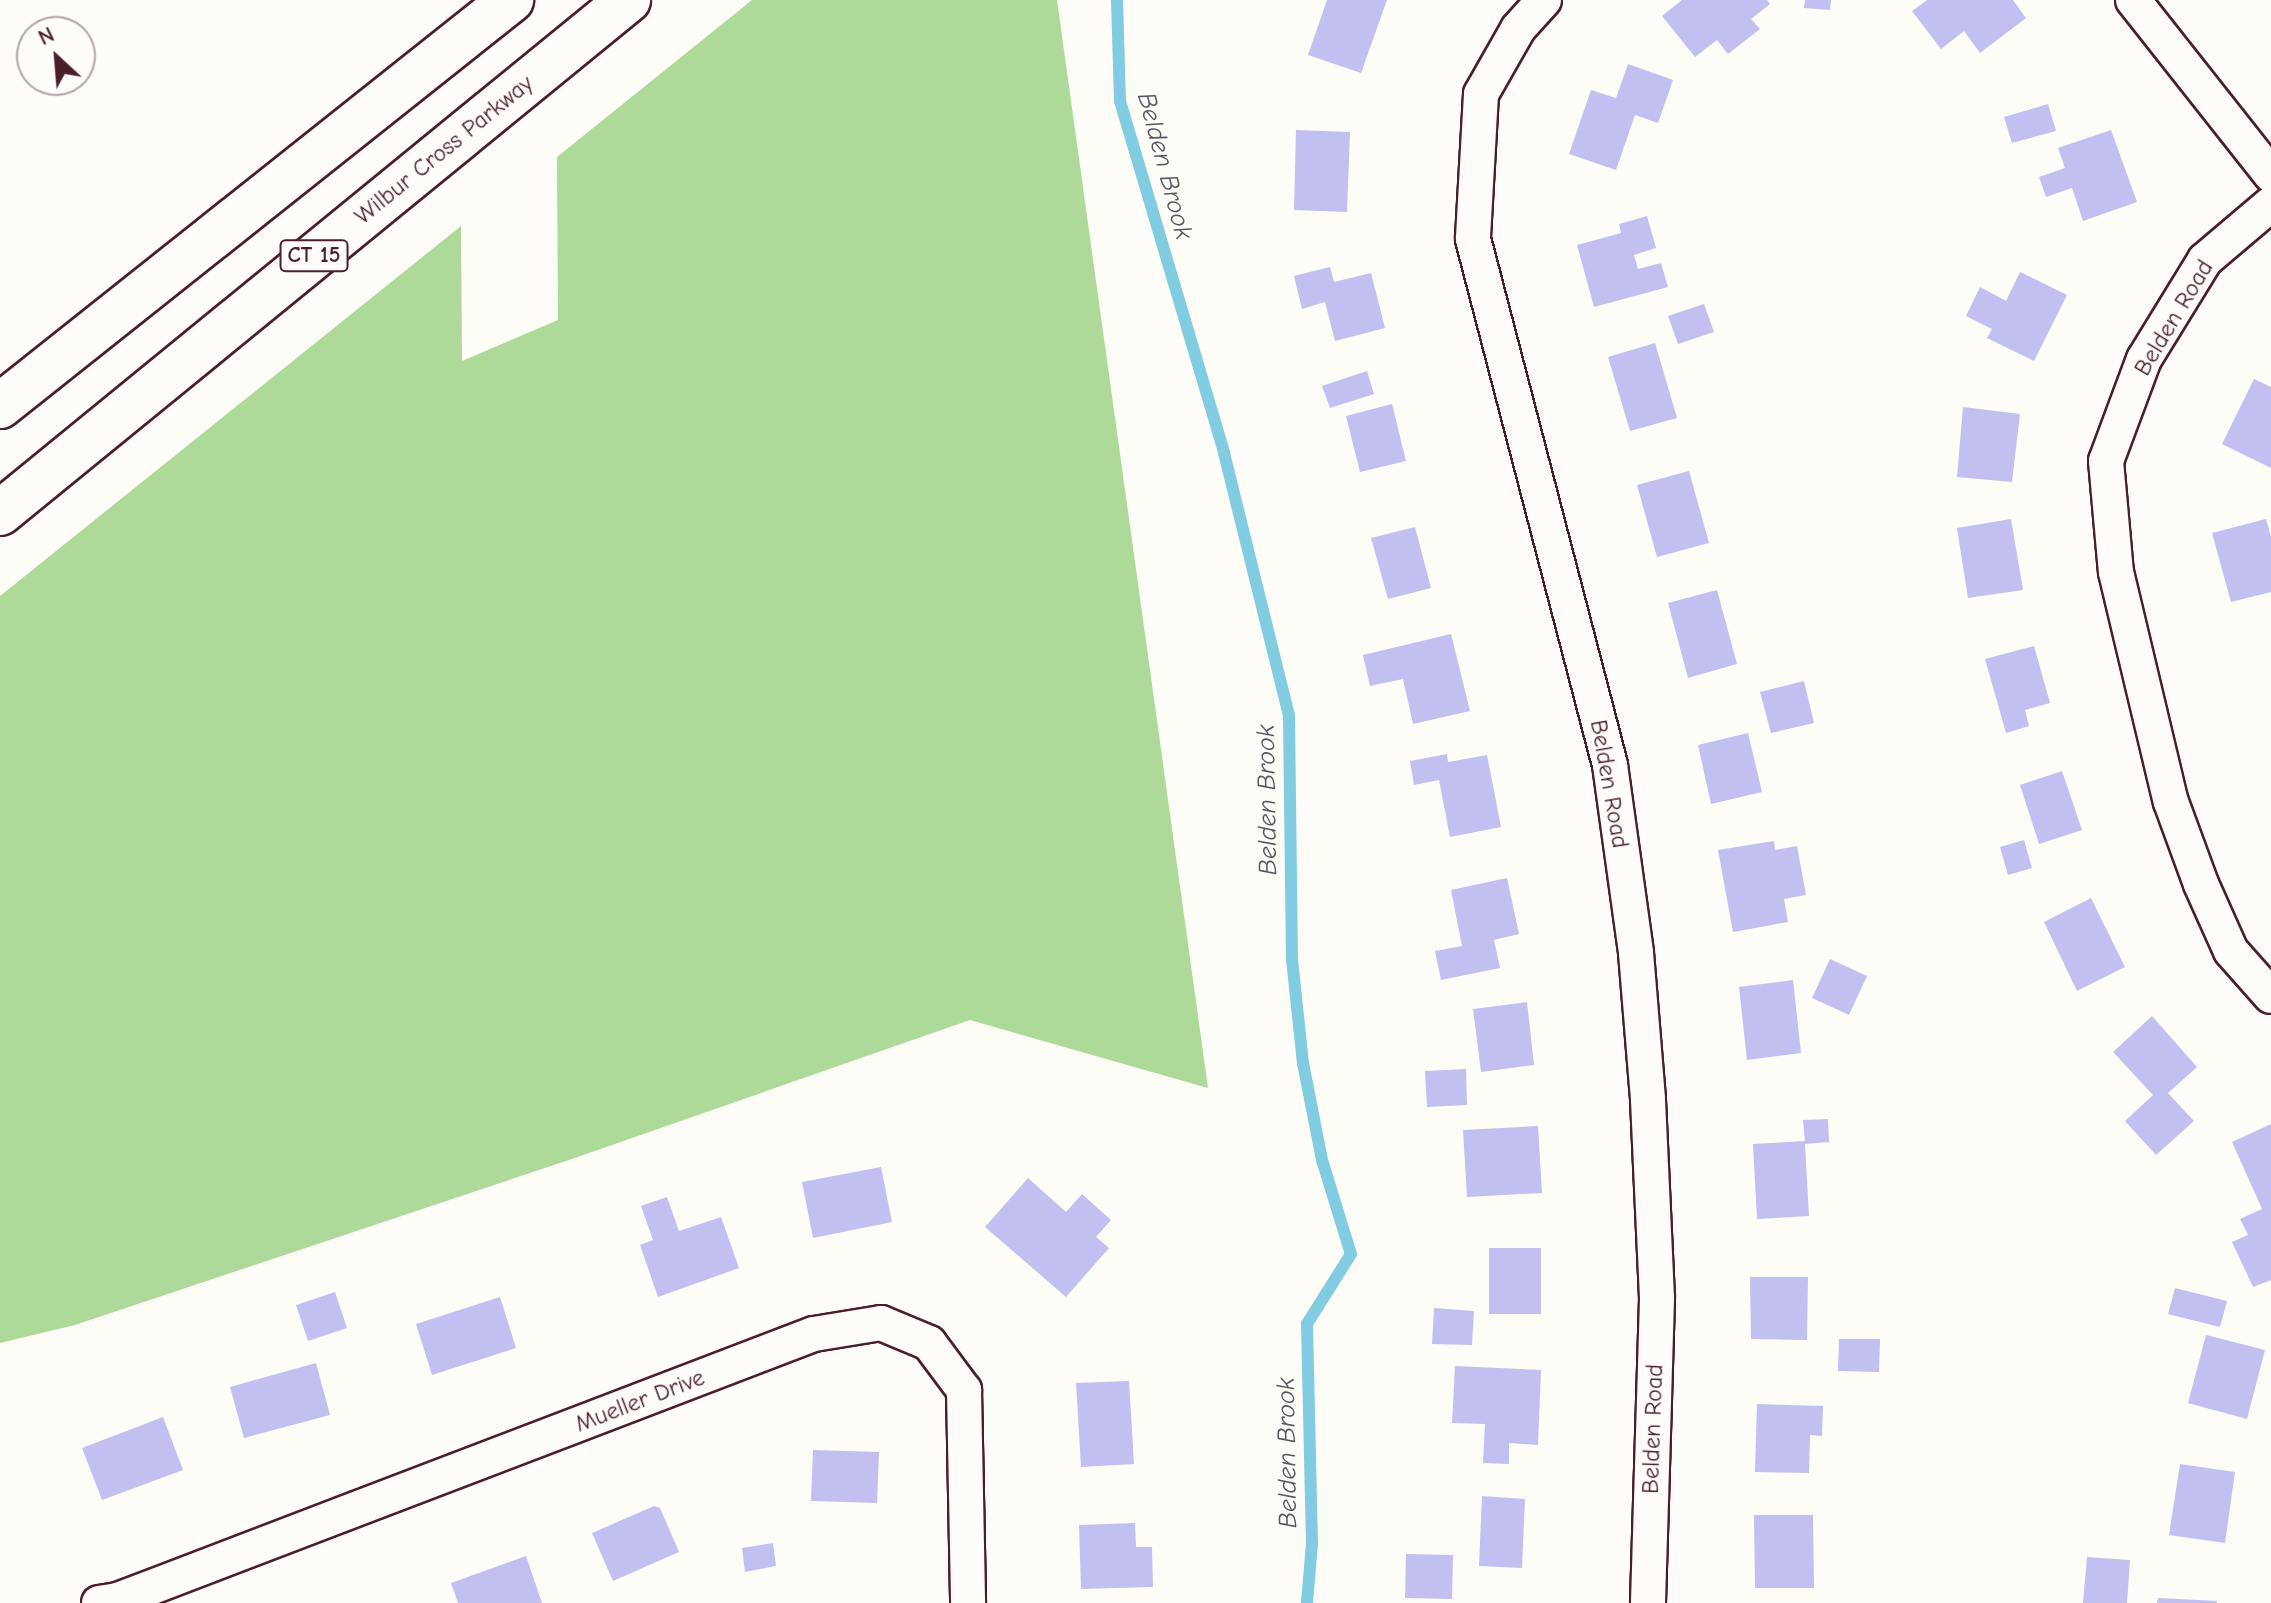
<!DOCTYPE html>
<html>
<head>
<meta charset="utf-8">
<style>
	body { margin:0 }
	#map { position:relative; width:2271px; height:1603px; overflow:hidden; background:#fdfcf7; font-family:"Comic Neue",sans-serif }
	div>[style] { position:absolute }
	.green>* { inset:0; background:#adda99 }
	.stream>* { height:12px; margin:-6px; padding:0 6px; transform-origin:6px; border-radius:6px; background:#82cce2 }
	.building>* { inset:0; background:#c2bff1 }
	.roads { filter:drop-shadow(2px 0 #4a1f2b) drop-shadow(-2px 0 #4a1f2b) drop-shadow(0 2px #4a1f2b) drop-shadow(0 -2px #4a1f2b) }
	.street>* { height:34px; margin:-17px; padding:0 17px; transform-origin:17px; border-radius:17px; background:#fdfcf7 }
	.highway>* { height:44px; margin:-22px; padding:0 22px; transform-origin:22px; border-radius:22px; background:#fdfcf7 }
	span { translate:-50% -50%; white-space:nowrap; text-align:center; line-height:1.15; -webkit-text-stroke:6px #fdfcf7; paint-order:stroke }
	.shield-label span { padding:2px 6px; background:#fdfcf7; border:2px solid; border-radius:6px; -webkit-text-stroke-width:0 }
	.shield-label { font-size:22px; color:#4a1f2b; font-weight:700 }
	.street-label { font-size:24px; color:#4a1f2b }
	.water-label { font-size:26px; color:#5b5362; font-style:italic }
	.north { position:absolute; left:16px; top:16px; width:80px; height:80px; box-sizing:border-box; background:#fdfcf7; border:2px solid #b5a4a5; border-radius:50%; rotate:334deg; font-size:22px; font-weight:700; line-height:32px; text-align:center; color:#4a1f2b }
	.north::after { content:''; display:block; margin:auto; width:28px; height:36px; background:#4a1f2b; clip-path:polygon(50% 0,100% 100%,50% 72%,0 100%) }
</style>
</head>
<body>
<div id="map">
	<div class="green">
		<div style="clip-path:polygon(752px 0,1057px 0,1208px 1088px,970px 1020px,569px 1160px,75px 1325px,0 1343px,0 596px,461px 226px,462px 361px,558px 320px,557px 157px)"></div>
	</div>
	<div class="stream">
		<div style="left:1117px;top:0;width:101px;rotate:88.3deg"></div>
		<div style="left:1120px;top:101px;width:367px;rotate:73.5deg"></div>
		<div style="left:1224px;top:453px;width:271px;rotate:76.1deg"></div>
		<div style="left:1289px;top:716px;width:243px;rotate:89.3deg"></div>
		<div style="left:1292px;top:959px;width:105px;rotate:84deg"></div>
		<div style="left:1303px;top:1063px;width:99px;rotate:78.9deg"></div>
		<div style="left:1322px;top:1160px;width:98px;rotate:72.9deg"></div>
		<div style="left:1351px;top:1254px;width:83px;rotate:122.2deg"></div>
		<div style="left:1307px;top:1324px;width:219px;rotate:88.7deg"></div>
		<div style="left:1312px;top:1543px;width:60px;rotate:94.8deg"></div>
	</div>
	<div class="building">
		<div style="clip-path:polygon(1327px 0,1387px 0,1361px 73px,1308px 55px)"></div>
		<div style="clip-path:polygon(1682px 0,1767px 0,1770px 4px,1751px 19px,1760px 29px,1728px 54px,1717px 40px,1695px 57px,1662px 16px)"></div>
		<div style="clip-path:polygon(1805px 0,1831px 0,1830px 10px,1804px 8px)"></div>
		<div style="clip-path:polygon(1927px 0,2013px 0,2026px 18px,1980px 53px,1964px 31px,1941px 49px,1912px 11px)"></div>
		<div style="clip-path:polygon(1628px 64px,1673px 80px,1658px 123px,1635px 115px,1616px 170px,1569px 154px,1591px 90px,1616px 98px)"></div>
		<div style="clip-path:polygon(2048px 104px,2056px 131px,2012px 143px,2004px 117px)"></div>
		<div style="clip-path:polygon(1296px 130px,1350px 132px,1347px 212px,1294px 210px)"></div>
		<div style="clip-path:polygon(2111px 130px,2137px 202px,2083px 221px,2072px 188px,2046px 197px,2039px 177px,2065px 168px,2058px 148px)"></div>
		<div style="clip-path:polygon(1647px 216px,1656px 248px,1634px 255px,1638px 269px,1661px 263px,1668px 287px,1594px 307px,1577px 245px,1621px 233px,1619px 224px)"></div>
		<div style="clip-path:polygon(1330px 267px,1334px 282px,1371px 273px,1385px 328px,1335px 341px,1325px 302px,1302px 309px,1294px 276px)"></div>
		<div style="clip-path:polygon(2020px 272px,2067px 295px,2034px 361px,1987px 338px,1992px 329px,1966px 316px,1980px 287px,2006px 301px)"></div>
		<div style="clip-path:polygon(1704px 304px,1714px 332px,1678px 344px,1668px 316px)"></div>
		<div style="clip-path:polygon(1655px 343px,1677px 418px,1630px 431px,1608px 357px)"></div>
		<div style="clip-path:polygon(1367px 371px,1374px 394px,1330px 408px,1322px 386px)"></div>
		<div style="clip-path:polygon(2254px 379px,2271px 387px,2271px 468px,2222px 444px)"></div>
		<div style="clip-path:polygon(1392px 404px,1406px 461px,1360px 472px,1346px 416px)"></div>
		<div style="clip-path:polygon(1963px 407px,2020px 414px,2012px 482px,1957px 477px)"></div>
		<div style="clip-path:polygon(1689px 471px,1709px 543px,1657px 557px,1637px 485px)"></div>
		<div style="clip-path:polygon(2011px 519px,2023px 590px,1968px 598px,1957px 528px)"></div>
		<div style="clip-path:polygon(2266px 519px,2271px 537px,2271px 592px,2231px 602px,2212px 533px)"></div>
		<div style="clip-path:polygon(1415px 527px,1431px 588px,1388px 599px,1371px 538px)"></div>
		<div style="clip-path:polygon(1717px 590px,1737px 664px,1688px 678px,1668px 603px)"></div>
		<div style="clip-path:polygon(1451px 634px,1470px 711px,1413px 724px,1403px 679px,1370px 686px,1363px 655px)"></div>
		<div style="clip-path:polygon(2034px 646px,2050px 703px,2025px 710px,2029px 726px,2006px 733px,1985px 659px)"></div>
		<div style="clip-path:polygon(1804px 681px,1814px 723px,1771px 733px,1760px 692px)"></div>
		<div style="clip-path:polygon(1748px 733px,1762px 792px,1711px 804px,1698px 745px)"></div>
		<div style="clip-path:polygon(1447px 754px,1448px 762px,1487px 755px,1501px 827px,1450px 837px,1439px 780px,1414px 785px,1410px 761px)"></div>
		<div style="clip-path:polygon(2062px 771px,2082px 830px,2039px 844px,2020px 785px)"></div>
		<div style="clip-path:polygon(2024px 840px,2032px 868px,2008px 875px,2000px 847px)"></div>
		<div style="clip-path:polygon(1774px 841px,1775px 850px,1797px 846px,1806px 895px,1784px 899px,1788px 922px,1733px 932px,1718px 850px)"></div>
		<div style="clip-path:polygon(1507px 878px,1519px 934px,1494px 940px,1500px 968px,1441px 980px,1435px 951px,1462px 946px,1451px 890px)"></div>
		<div style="clip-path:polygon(2091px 898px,2125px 967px,2077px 991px,2044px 922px)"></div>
		<div style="clip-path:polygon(1830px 959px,1867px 976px,1849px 1015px,1812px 998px)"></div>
		<div style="clip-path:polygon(1793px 980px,1801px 1053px,1747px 1060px,1739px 987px)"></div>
		<div style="clip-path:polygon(1527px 1002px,1534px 1065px,1481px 1072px,1473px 1009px)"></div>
		<div style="clip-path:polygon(2152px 1016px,2197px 1067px,2168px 1093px,2194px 1121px,2156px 1155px,2125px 1121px,2153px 1095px,2113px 1052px)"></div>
		<div style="clip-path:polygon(1466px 1069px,1467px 1105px,1427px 1107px,1425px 1071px)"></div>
		<div style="clip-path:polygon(1828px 1119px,1829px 1142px,1805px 1144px,1809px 1216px,1757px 1219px,1753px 1144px,1805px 1141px,1803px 1120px)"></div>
		<div style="clip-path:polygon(2271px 1124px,2271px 1280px,2253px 1287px,2232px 1242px,2248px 1235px,2240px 1219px,2262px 1209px,2232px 1142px)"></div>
		<div style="clip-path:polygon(1538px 1126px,1542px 1193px,1467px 1197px,1463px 1130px)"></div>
		<div style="clip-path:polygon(881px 1167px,892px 1222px,813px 1238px,802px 1182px)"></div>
		<div style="clip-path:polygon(1028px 1178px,1066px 1212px,1082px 1194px,1111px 1220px,1096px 1237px,1109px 1248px,1066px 1297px,985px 1227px)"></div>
		<div style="clip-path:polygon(667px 1197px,679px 1231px,721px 1217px,739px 1268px,658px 1297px,640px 1245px,653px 1240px,641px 1206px)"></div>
		<div style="clip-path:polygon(1489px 1248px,1541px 1248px,1541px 1314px,1489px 1314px)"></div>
		<div style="clip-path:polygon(1750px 1277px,1808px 1277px,1807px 1340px,1751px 1339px)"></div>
		<div style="clip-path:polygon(2175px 1288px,2227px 1301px,2220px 1327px,2168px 1314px)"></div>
		<div style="clip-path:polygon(335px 1292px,347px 1328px,308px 1341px,296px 1305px)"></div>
		<div style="clip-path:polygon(500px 1297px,516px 1348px,432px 1375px,416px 1324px)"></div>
		<div style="clip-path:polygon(1434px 1308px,1474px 1311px,1472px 1345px,1432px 1344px)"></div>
		<div style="clip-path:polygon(2206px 1335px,2265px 1350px,2247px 1419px,2188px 1403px)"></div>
		<div style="clip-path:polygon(1839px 1339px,1880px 1339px,1879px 1372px,1838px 1371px)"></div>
		<div style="clip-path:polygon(316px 1363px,330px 1415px,244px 1438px,230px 1387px)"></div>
		<div style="clip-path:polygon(1455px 1366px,1541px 1370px,1538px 1445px,1509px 1443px,1509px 1464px,1483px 1463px,1485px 1424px,1452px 1423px)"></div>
		<div style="clip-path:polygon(1129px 1381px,1134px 1464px,1081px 1467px,1076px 1383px)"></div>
		<div style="clip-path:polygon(1757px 1404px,1823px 1406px,1822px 1436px,1810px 1435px,1809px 1473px,1755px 1472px)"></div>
		<div style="clip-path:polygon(163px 1417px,183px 1470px,102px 1500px,82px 1448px)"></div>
		<div style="clip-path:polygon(813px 1450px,879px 1452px,877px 1503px,811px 1501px)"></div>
		<div style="clip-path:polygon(2180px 1464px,2235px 1472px,2225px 1543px,2169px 1535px)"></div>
		<div style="clip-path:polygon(1482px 1496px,1525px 1499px,1522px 1568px,1479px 1566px)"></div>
		<div style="clip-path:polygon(654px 1506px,660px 1508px,679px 1552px,613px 1581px,592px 1533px)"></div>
		<div style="clip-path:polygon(1754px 1515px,1813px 1515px,1814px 1588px,1755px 1588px)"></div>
		<div style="clip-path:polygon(1135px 1523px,1136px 1547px,1152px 1547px,1153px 1587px,1081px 1589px,1079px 1525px)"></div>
		<div style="clip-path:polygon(773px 1543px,776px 1566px,745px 1572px,742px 1548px)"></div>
		<div style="clip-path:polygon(1406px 1554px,1453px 1555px,1452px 1599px,1405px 1598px)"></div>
		<div style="clip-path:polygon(526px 1556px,542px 1603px,458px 1603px,451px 1583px)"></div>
		<div style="clip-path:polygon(2087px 1557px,2130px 1560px,2127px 1603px,2083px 1603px)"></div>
		<div style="clip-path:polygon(2158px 1598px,2217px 1601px,2217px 1603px,2157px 1603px)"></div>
	</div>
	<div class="roads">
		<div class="street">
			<div style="left:1544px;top:0;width:39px;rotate:132deg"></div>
			<div style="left:1518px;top:29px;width:75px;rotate:119.6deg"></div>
			<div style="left:1481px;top:94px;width:145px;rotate:93.2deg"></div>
			<div style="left:1473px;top:239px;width:544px;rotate:75.4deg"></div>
			<div style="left:1610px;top:765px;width:190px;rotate:82.1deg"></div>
			<div style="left:1636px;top:953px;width:147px;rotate:85.3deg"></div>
			<div style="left:1648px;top:1100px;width:199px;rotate:87.4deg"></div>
			<div style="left:1657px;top:1299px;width:304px;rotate:91.7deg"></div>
			<div style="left:2133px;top:0;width:223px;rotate:51.7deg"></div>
			<div style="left:2271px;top:204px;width:87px;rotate:139.7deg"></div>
			<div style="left:2205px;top:260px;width:116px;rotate:121.6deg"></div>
			<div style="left:2144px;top:359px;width:109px;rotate:110.4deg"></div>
			<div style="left:2106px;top:461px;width:111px;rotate:84.9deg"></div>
			<div style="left:2116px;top:572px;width:236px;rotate:76.6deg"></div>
			<div style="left:2171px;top:802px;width:87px;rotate:69.9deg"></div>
			<div style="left:2201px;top:884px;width:73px;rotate:65.9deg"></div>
			<div style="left:2231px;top:951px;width:60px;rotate:48.4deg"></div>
			<div style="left:99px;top:1603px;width:19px;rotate:-9deg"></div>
			<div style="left:118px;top:1600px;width:745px;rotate:-20.92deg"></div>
			<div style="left:814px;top:1334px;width:68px;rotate:-9.3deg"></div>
			<div style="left:881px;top:1323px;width:52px;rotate:22.6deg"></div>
			<div style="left:929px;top:1343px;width:59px;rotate:53.3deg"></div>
			<div style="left:964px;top:1390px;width:213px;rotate:88.9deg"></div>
		</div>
		<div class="highway">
			<div style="left:0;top:406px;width:653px;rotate:-38.47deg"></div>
			<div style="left:0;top:513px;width:811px;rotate:-39.24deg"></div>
		</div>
	</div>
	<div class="shield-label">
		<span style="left:314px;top:256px">CT 15</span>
	</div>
	<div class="street-label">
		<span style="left:444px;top:150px;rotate:-39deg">Wilbur Cross Parkway</span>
		<span style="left:2174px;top:318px;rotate:-59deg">Belden Road</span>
		<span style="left:1609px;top:784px;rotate:80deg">Belden Road</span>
		<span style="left:640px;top:1401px;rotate:-21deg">Mueller Drive</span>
		<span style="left:1653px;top:1429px;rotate:-88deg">Belden Road</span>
	</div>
	<div class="water-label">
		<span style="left:1164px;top:166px;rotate:75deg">Belden Brook</span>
		<span style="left:1268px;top:800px;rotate:-91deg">Belden Brook</span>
		<span style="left:1288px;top:1453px;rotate:-91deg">Belden Brook</span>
	</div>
	<div class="north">N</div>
</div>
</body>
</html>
